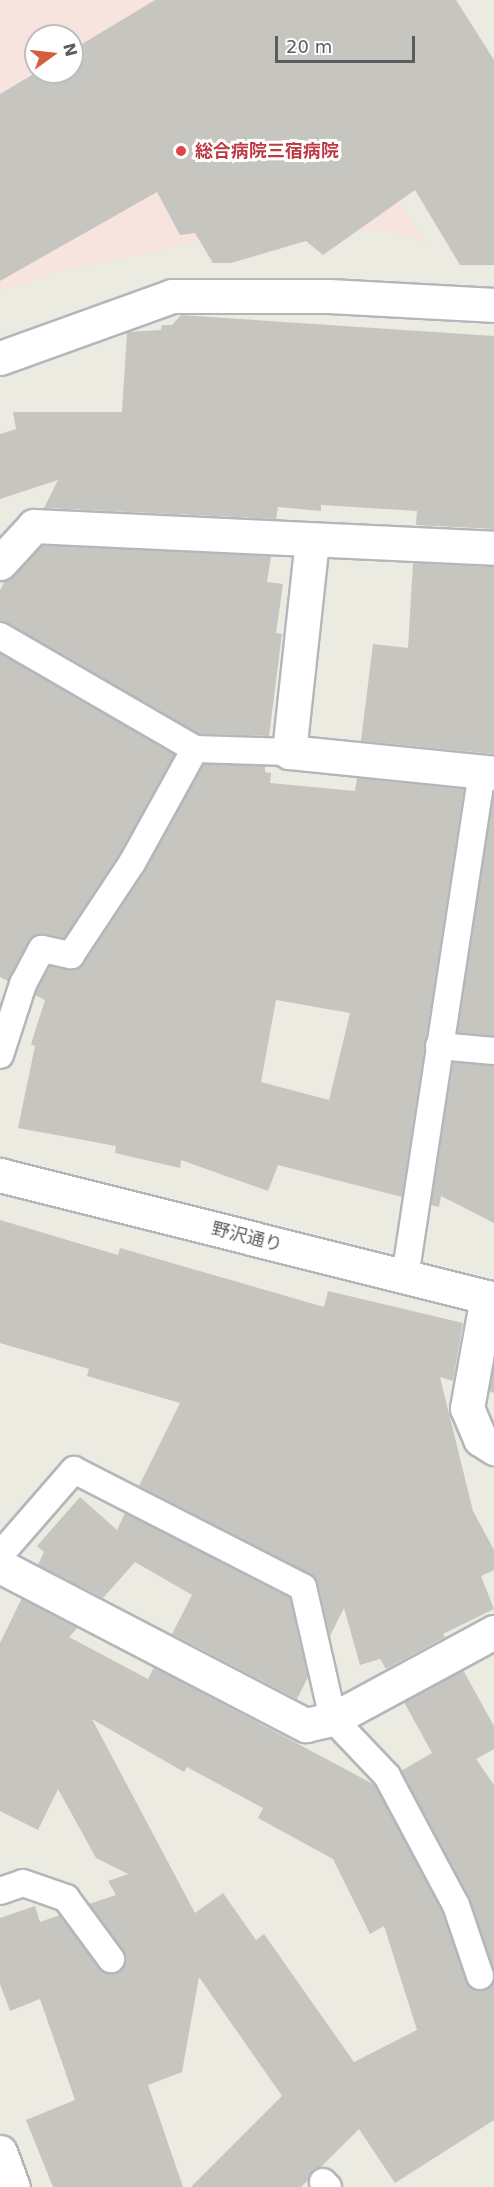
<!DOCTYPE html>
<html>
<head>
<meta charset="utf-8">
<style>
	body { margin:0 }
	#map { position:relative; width:494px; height:2187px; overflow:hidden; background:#ebebe2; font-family:"DejaVu Sans","Noto Sans JP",sans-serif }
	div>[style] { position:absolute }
	.medical>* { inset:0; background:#f8e4df }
	.building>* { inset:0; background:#c7c5bf }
	.roads { filter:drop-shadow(2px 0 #b4b6bb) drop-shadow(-2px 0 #b4b6bb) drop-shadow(0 2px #b4b6bb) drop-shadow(0 -2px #b4b6bb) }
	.lane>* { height:26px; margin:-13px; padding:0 13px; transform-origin:13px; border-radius:13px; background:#fff }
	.street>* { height:33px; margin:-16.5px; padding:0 16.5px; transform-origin:16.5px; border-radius:16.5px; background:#fff }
	.secondary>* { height:33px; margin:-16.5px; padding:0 16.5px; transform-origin:16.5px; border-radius:16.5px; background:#fff }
	.dots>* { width:16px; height:16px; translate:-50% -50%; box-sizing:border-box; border:3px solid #fff; border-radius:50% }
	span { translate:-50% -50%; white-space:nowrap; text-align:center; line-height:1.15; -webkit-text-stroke:6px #fff; paint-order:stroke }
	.health-label { font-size:18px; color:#be3a42; font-weight:700 }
	.left { translate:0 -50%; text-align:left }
	.street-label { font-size:18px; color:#5a5c61 }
	.north { position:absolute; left:24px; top:24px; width:60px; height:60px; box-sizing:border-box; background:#fff; border:2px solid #bdbec0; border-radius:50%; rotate:75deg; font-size:16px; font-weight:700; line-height:24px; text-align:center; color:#5a5c61 }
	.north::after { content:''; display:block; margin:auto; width:21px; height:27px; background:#d65e3e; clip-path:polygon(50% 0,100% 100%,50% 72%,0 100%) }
	.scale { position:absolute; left:275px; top:36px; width:140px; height:27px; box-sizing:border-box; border:3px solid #5a5c61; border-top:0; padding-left:8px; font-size:18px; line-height:21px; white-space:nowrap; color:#5a5c61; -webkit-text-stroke:4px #fff; paint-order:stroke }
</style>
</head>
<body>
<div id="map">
	<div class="medical">
		<div style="clip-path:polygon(evenodd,0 0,253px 0,427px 243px,383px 230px,199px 241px,46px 275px,0 292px,0 0,36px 36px,72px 36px,72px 72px,36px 72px,36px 36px)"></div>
	</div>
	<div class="building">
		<div style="clip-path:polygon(155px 0,456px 0,494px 60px,494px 265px,460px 265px,415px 190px,323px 255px,306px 241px,231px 263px,213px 263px,195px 233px,180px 235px,157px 192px,0 281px,0 94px,37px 72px,72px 72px,72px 50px)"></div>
		<div style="clip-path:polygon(181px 315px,494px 336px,494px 529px,416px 525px,417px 511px,321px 505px,321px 511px,278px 507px,276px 519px,44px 508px,58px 480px,0 499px,0 434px,16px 429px,13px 412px,122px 412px,127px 332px,161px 330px,162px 325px,172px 325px)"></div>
		<div style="clip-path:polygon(42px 545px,271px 556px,267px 582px,283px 584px,276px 633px,282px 634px,269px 736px,199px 734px,0 621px,0 590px,5px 581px)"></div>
		<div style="clip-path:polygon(413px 563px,494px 567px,494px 754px,361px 741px,373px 644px,408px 648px)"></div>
		<div style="clip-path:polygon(0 653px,175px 755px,119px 855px,64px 938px,35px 936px,8px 981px,0 977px)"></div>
		<div style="clip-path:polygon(evenodd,204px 764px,265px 766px,265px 772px,271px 773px,270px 783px,355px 791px,357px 778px,464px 789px,402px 1197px,278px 1165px,268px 1191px,181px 1160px,180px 1168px,115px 1153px,116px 1146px,18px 1128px,35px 1046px,31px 1044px,45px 1000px,35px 995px,37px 990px,50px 966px,69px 970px,84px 963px,145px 871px,204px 764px,276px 1000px,350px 1013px,329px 1100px,261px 1082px,276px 1000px)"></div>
		<div style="clip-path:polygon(494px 793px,494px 1036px,457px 1033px)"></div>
		<div style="clip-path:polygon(453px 1062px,494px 1066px,494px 1223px,441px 1196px,439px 1207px,431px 1205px)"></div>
		<div style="clip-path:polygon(0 1220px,118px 1255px,120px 1248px,324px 1307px,328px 1291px,463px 1323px,453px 1381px,440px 1377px,473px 1511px,494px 1550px,494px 1570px,481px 1576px,494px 1609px,443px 1634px,445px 1637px,386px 1669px,380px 1659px,360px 1665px,344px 1608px,330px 1636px,318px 1584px,310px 1574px,139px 1486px,180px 1403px,87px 1376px,89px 1369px,0 1343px)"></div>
		<div style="clip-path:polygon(494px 1364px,494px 1393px,489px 1391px)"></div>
		<div style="clip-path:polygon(80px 1497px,117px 1530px,125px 1513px,290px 1597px,308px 1677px,297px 1699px,172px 1634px,192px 1595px,135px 1562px,103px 1598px,38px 1565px,44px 1552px,37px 1546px)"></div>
		<div style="clip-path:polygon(evenodd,22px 1598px,78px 1627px,69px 1637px,148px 1679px,154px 1667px,375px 1785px,442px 1911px,466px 1981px,478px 1991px,485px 1990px,494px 1981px,494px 2120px,395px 2183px,359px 2129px,301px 2187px,191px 2187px,282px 2096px,199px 1977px,182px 2072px,148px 2085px,183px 2187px,53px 2187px,26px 2120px,75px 2100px,40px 1999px,10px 2011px,0 1984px,0 1918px,35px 1906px,40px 1922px,60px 1915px,99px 1968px,113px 1974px,124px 1966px,126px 1957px,89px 1904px,116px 1895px,108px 1881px,128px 1874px,96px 1858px,58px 1789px,38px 1830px,0 1811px,0 1643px,22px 1598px,92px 1719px,184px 1772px,187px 1767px,263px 1808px,258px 1818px,333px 1859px,370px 1934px,384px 1926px,417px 2030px,354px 2062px,264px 1934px,256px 1940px,223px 1893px,195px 1913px,92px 1719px)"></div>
		<div style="clip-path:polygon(463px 1670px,494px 1726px,494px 1749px,476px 1759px,494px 1785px,494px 1971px,469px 1898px,401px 1771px,432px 1753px,404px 1702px)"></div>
	</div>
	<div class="roads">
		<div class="lane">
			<div style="left:0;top:636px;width:225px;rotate:30.1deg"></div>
			<div style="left:195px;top:749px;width:94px;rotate:1.8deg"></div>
			<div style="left:439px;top:1046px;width:55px;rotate:5.2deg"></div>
			<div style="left:0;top:1055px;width:75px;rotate:-72.1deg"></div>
			<div style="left:23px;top:984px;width:40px;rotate:-62deg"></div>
			<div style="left:42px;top:949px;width:30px;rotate:12deg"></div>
			<div style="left:71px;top:955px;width:110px;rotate:-56.5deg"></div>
			<div style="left:132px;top:863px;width:130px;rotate:-61.1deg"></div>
			<div style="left:405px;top:1277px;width:511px;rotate:-81.33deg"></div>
			<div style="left:0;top:1555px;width:113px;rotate:-49deg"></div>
			<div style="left:74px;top:1470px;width:257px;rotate:27.1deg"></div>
			<div style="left:303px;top:1587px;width:135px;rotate:77.2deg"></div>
			<div style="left:333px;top:1719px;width:79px;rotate:46.5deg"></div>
			<div style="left:387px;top:1776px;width:146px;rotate:61.9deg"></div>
			<div style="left:456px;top:1905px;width:75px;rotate:71.3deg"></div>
			<div style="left:0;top:1891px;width:24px;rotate:-19deg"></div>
			<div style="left:23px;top:1883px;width:46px;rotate:19.2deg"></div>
			<div style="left:66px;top:1898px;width:76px;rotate:53.6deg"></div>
			<div style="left:323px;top:2182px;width:7px;rotate:45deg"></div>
		</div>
		<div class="street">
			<div style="left:0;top:358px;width:183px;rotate:-19.8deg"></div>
			<div style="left:172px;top:296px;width:157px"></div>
			<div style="left:329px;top:296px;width:165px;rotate:3.1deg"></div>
			<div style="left:312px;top:540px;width:213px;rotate:96.2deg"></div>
			<div style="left:289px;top:752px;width:206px;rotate:5.8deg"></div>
			<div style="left:0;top:563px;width:50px;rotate:-47.4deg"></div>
			<div style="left:34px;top:526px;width:461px;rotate:2.7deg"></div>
			<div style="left:487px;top:1297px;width:113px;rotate:100.2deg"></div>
			<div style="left:467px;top:1408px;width:34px;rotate:67deg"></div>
			<div style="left:480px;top:1439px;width:17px;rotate:33deg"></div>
			<div style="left:0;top:1566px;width:345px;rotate:27.5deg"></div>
			<div style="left:306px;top:1725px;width:28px;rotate:-13deg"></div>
			<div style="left:333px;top:1719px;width:183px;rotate:-28.4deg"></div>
			<div style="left:0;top:2152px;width:37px;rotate:70deg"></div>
		</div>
		<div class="secondary">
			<div style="left:0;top:1175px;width:509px;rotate:14.09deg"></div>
		</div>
	</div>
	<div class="dots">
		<div style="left:181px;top:151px;background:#e0444e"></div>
	</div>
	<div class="health-label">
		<span class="left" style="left:195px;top:151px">総合病院三宿病院</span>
	</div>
	<div class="street-label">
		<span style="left:247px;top:1237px;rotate:14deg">野沢通り</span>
	</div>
	<div class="north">N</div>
	<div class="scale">20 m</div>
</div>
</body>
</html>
